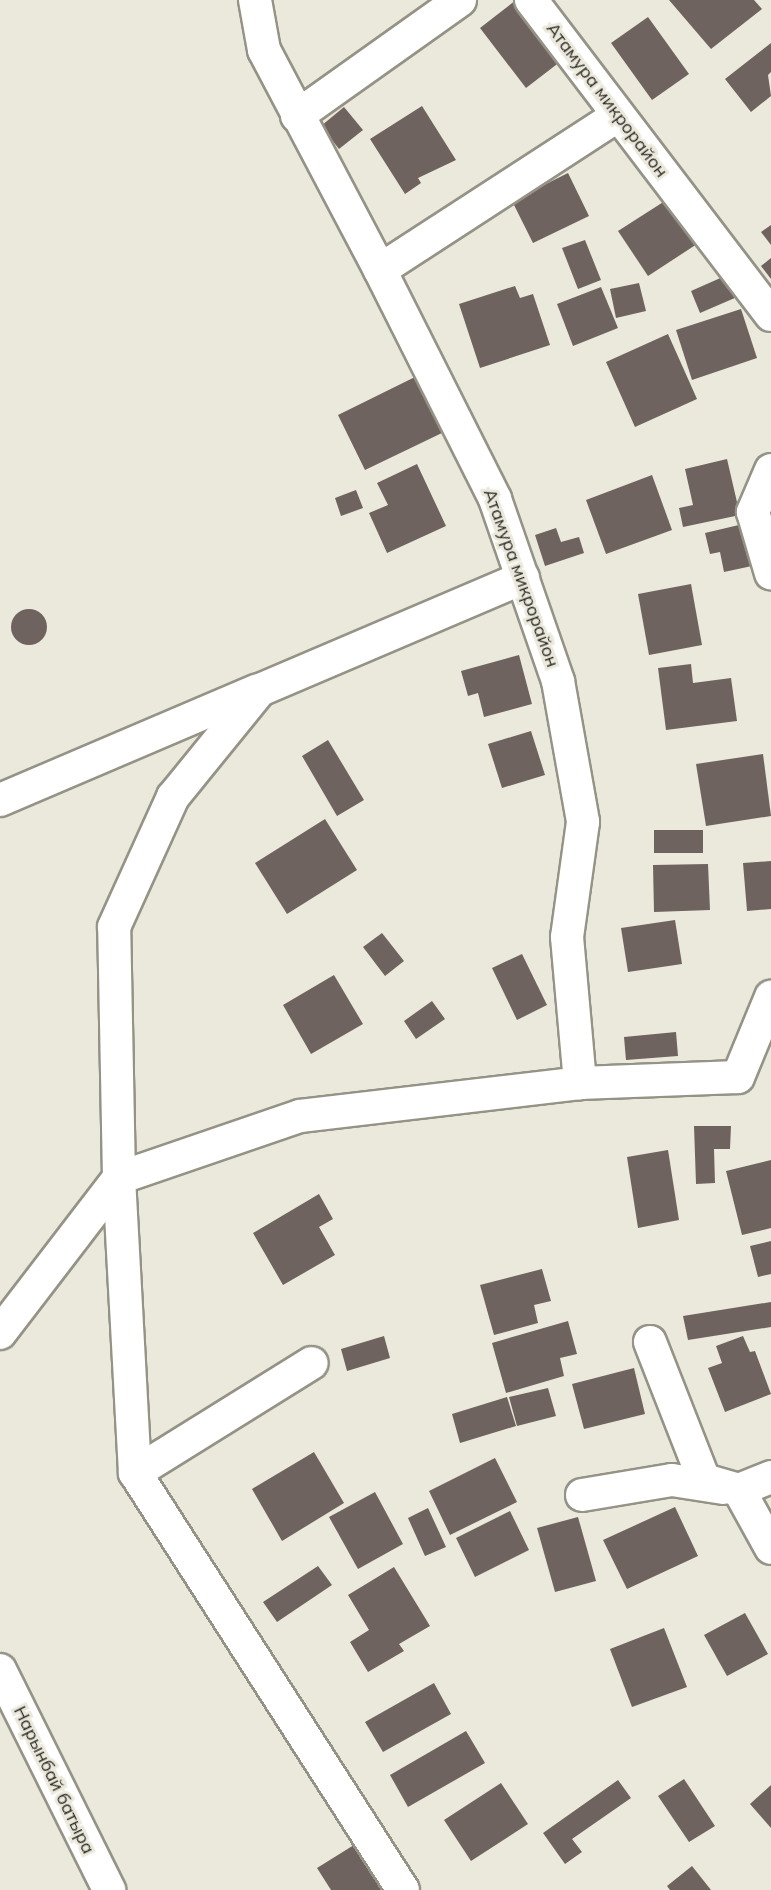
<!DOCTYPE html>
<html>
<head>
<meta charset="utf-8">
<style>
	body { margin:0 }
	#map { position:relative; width:771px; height:1890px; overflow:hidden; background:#ebe9dc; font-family:Mulish,sans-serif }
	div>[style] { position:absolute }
	.building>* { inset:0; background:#6f635f }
	.round { border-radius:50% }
	.roads { filter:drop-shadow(2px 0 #959286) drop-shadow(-2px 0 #959286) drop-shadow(0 2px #959286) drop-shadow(0 -2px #959286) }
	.minor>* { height:32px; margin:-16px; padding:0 16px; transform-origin:16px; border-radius:16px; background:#fff }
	span { translate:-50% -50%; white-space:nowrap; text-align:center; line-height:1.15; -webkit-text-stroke:6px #ebe9dc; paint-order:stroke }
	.street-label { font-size:18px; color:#2c2b26 }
</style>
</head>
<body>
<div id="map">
	<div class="building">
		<div style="clip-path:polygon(516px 0,565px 58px,526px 88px,480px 28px)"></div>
		<div style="clip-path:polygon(669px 0,754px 0,762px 9px,711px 49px)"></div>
		<div style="clip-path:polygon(648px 17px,689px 74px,652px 100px,611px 43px)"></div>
		<div style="clip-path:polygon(771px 43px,771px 72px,768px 75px,771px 96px,751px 112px,725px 79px)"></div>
		<div style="clip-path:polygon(422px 106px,456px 160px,418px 178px,421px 183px,405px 194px,370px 139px)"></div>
		<div style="clip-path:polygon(344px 107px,363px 130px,339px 149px,321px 126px)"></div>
		<div style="clip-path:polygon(568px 173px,589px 216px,533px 243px,512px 201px)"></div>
		<div style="clip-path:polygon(668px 199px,697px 244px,648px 276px,618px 231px)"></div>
		<div style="clip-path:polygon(771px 225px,771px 245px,761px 232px)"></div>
		<div style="clip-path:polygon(585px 240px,601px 280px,578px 289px,562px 248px)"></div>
		<div style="clip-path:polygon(771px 258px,771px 279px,761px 266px)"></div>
		<div style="clip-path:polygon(734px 272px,744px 294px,700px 313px,691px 291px)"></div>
		<div style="clip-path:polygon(639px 283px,646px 311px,616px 318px,610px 289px)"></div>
		<div style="clip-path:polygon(515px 286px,520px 298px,533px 294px,550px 345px,480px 368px,459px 304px)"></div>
		<div style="clip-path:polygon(601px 287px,618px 328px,573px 346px,557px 304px)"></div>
		<div style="clip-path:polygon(741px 309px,757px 358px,692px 380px,676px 330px)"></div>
		<div style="clip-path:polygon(668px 334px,697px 399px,635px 427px,606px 362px)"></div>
		<div style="clip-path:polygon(417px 376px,444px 432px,365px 470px,338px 415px)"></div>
		<div style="clip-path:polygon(727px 459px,740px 515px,683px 527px,679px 508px,693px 505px,685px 469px)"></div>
		<div style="clip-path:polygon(417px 464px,446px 526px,387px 553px,369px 513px,388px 505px,377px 483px)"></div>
		<div style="clip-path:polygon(652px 475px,672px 530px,606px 554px,586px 500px)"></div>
		<div style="clip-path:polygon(356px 490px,363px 508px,341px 516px,335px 498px)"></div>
		<div style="clip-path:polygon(743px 524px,752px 566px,724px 572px,720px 552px,710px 554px,705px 533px)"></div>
		<div style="clip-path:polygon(556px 528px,561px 542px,579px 537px,584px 553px,545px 566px,535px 535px)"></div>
		<div style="clip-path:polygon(691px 584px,702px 645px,649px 655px,638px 594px)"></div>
		<div class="round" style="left:11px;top:609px;width:36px;height:36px"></div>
		<div style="clip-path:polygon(519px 655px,532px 704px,484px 717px,478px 693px,468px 696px,461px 671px)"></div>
		<div style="clip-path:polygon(691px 664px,693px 683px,731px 678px,737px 721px,666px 730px,658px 668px)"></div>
		<div style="clip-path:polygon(531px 731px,545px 775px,502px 788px,488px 744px)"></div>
		<div style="clip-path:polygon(328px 740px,364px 800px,337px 816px,302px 756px)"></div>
		<div style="clip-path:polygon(763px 754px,771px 816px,706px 826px,696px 764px)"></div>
		<div style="clip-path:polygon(325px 819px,357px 870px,287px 914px,255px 863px)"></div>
		<div style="clip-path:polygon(654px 830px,703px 830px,703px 853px,654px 853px)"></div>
		<div style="clip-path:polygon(771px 861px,771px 909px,747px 911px,743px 863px)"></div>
		<div style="clip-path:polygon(708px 864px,710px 910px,654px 912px,653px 865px)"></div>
		<div style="clip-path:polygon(675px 920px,682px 964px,628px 972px,621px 928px)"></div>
		<div style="clip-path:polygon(382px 933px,404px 961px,385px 976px,363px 947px)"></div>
		<div style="clip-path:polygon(522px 954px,547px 1005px,517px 1020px,492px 968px)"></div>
		<div style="clip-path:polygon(334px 975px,363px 1024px,311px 1054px,283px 1005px)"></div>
		<div style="clip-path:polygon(432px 1001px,445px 1019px,416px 1039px,404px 1021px)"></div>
		<div style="clip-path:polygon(676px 1032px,678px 1056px,626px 1060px,624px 1037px)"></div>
		<div style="clip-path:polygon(694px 1126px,731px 1126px,730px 1149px,714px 1149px,715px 1183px,696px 1184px)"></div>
		<div style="clip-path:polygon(668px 1150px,679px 1220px,638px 1228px,627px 1157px)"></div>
		<div style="clip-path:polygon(771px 1160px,771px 1228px,742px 1235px,726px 1171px)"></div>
		<div style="clip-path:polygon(319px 1194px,333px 1219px,319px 1227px,335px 1255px,283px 1285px,253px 1233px)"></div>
		<div style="clip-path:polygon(771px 1241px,771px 1274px,758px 1277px,750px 1246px)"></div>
		<div style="clip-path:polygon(542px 1269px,551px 1301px,534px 1305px,538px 1323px,494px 1335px,480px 1285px)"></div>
		<div style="clip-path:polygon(771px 1302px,771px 1327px,688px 1340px,683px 1316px)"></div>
		<div style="clip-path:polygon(568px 1321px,577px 1354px,560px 1358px,564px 1376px,506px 1393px,492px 1343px)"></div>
		<div style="clip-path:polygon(384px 1336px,390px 1358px,347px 1371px,341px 1349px)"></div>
		<div style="clip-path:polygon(743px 1336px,750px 1352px,755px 1351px,771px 1394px,725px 1412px,708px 1368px,722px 1363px,716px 1346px)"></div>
		<div style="clip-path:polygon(634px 1368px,645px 1414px,584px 1429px,572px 1384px)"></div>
		<div style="clip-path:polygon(548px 1388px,556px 1416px,517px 1426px,509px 1397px)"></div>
		<div style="clip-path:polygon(507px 1397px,516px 1426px,460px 1443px,452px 1414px)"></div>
		<div style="clip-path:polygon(314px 1452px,344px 1503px,282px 1541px,252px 1489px)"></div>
		<div style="clip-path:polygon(495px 1458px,517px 1502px,450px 1535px,429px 1491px)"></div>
		<div style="clip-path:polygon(375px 1492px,403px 1544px,358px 1569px,329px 1517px)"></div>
		<div style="clip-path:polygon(675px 1507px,698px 1556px,627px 1589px,603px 1540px)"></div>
		<div style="clip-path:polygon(428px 1508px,446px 1547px,425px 1556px,408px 1518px)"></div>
		<div style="clip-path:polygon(510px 1511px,529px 1550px,475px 1577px,456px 1538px)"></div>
		<div style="clip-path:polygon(578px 1517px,596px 1581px,555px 1592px,537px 1528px)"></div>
		<div style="clip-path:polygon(318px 1566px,332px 1585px,277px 1622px,263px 1602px)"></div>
		<div style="clip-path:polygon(394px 1567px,430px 1626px,399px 1644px,404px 1651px,368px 1672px,350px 1642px,369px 1630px,348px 1595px)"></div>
		<div style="clip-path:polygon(745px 1613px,768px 1654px,727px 1676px,704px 1635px)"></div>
		<div style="clip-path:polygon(664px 1628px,687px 1687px,632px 1707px,610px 1649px)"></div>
		<div style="clip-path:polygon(434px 1683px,451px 1714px,383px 1752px,365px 1722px)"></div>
		<div style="clip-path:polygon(466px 1731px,485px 1763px,408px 1807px,390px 1775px)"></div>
		<div style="clip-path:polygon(684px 1779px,715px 1826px,689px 1842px,658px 1796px)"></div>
		<div style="clip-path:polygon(618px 1780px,631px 1798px,572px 1839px,582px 1852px,565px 1864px,543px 1833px)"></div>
		<div style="clip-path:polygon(501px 1783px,528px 1824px,471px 1861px,444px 1820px)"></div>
		<div style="clip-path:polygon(771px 1785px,771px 1828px,750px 1804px)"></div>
		<div style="clip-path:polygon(362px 1840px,393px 1890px,331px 1890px,317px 1868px)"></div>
		<div style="clip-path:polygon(692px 1866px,711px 1890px,670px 1890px,667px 1886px)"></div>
	</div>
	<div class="roads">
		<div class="minor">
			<div style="left:255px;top:0;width:51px;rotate:79.8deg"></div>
			<div style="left:264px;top:50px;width:249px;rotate:62.2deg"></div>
			<div style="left:380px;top:270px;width:256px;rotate:63.3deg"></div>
			<div style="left:495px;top:499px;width:193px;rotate:70.9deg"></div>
			<div style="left:558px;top:681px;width:143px;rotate:79.9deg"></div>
			<div style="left:583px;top:822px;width:116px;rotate:97.9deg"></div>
			<div style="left:567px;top:937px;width:147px;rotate:84.9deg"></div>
			<div style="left:531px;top:0;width:396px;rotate:52.7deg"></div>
			<div style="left:297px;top:116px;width:200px;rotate:-35.4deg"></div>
			<div style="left:380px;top:270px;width:283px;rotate:-33deg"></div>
			<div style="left:771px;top:470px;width:46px;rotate:113.2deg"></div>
			<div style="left:753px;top:512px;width:64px;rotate:73.6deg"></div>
			<div style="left:0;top:800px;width:278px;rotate:-23.1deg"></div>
			<div style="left:0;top:1333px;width:195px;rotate:-52.5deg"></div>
			<div style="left:119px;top:1178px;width:191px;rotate:-18.9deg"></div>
			<div style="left:300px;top:1116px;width:282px;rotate:-6.7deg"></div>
			<div style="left:580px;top:1083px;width:158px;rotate:-2.2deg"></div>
			<div style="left:738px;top:1077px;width:87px;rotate:-67.6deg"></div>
			<div style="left:650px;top:1342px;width:148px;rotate:68.6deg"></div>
			<div style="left:704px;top:1480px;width:36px;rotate:16deg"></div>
			<div style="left:135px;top:1473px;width:208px;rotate:-31.9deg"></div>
			<div style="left:771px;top:1477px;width:35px;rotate:158deg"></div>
			<div style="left:739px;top:1490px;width:66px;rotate:61.1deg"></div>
			<div style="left:582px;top:1495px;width:91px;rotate:-9.5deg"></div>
			<div style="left:672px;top:1480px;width:52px;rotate:8.9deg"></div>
			<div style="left:0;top:1670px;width:246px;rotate:63.6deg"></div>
			<div style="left:403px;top:1890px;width:496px;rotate:-122.7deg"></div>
			<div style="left:135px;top:1473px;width:295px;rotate:-93.1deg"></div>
			<div style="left:119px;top:1178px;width:251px;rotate:-91.1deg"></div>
			<div style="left:114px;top:927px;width:143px;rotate:-65.6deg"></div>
			<div style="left:173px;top:797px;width:138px;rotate:-50.9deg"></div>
			<div style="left:260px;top:690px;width:286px;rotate:-23.1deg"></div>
		</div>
	</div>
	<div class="street-label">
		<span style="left:607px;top:100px;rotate:53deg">Атамура микрорайон</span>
		<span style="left:521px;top:578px;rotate:70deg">Атамура микрорайон</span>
		<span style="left:54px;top:1780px;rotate:64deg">Нарынбай батыра</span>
	</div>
</div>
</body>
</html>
